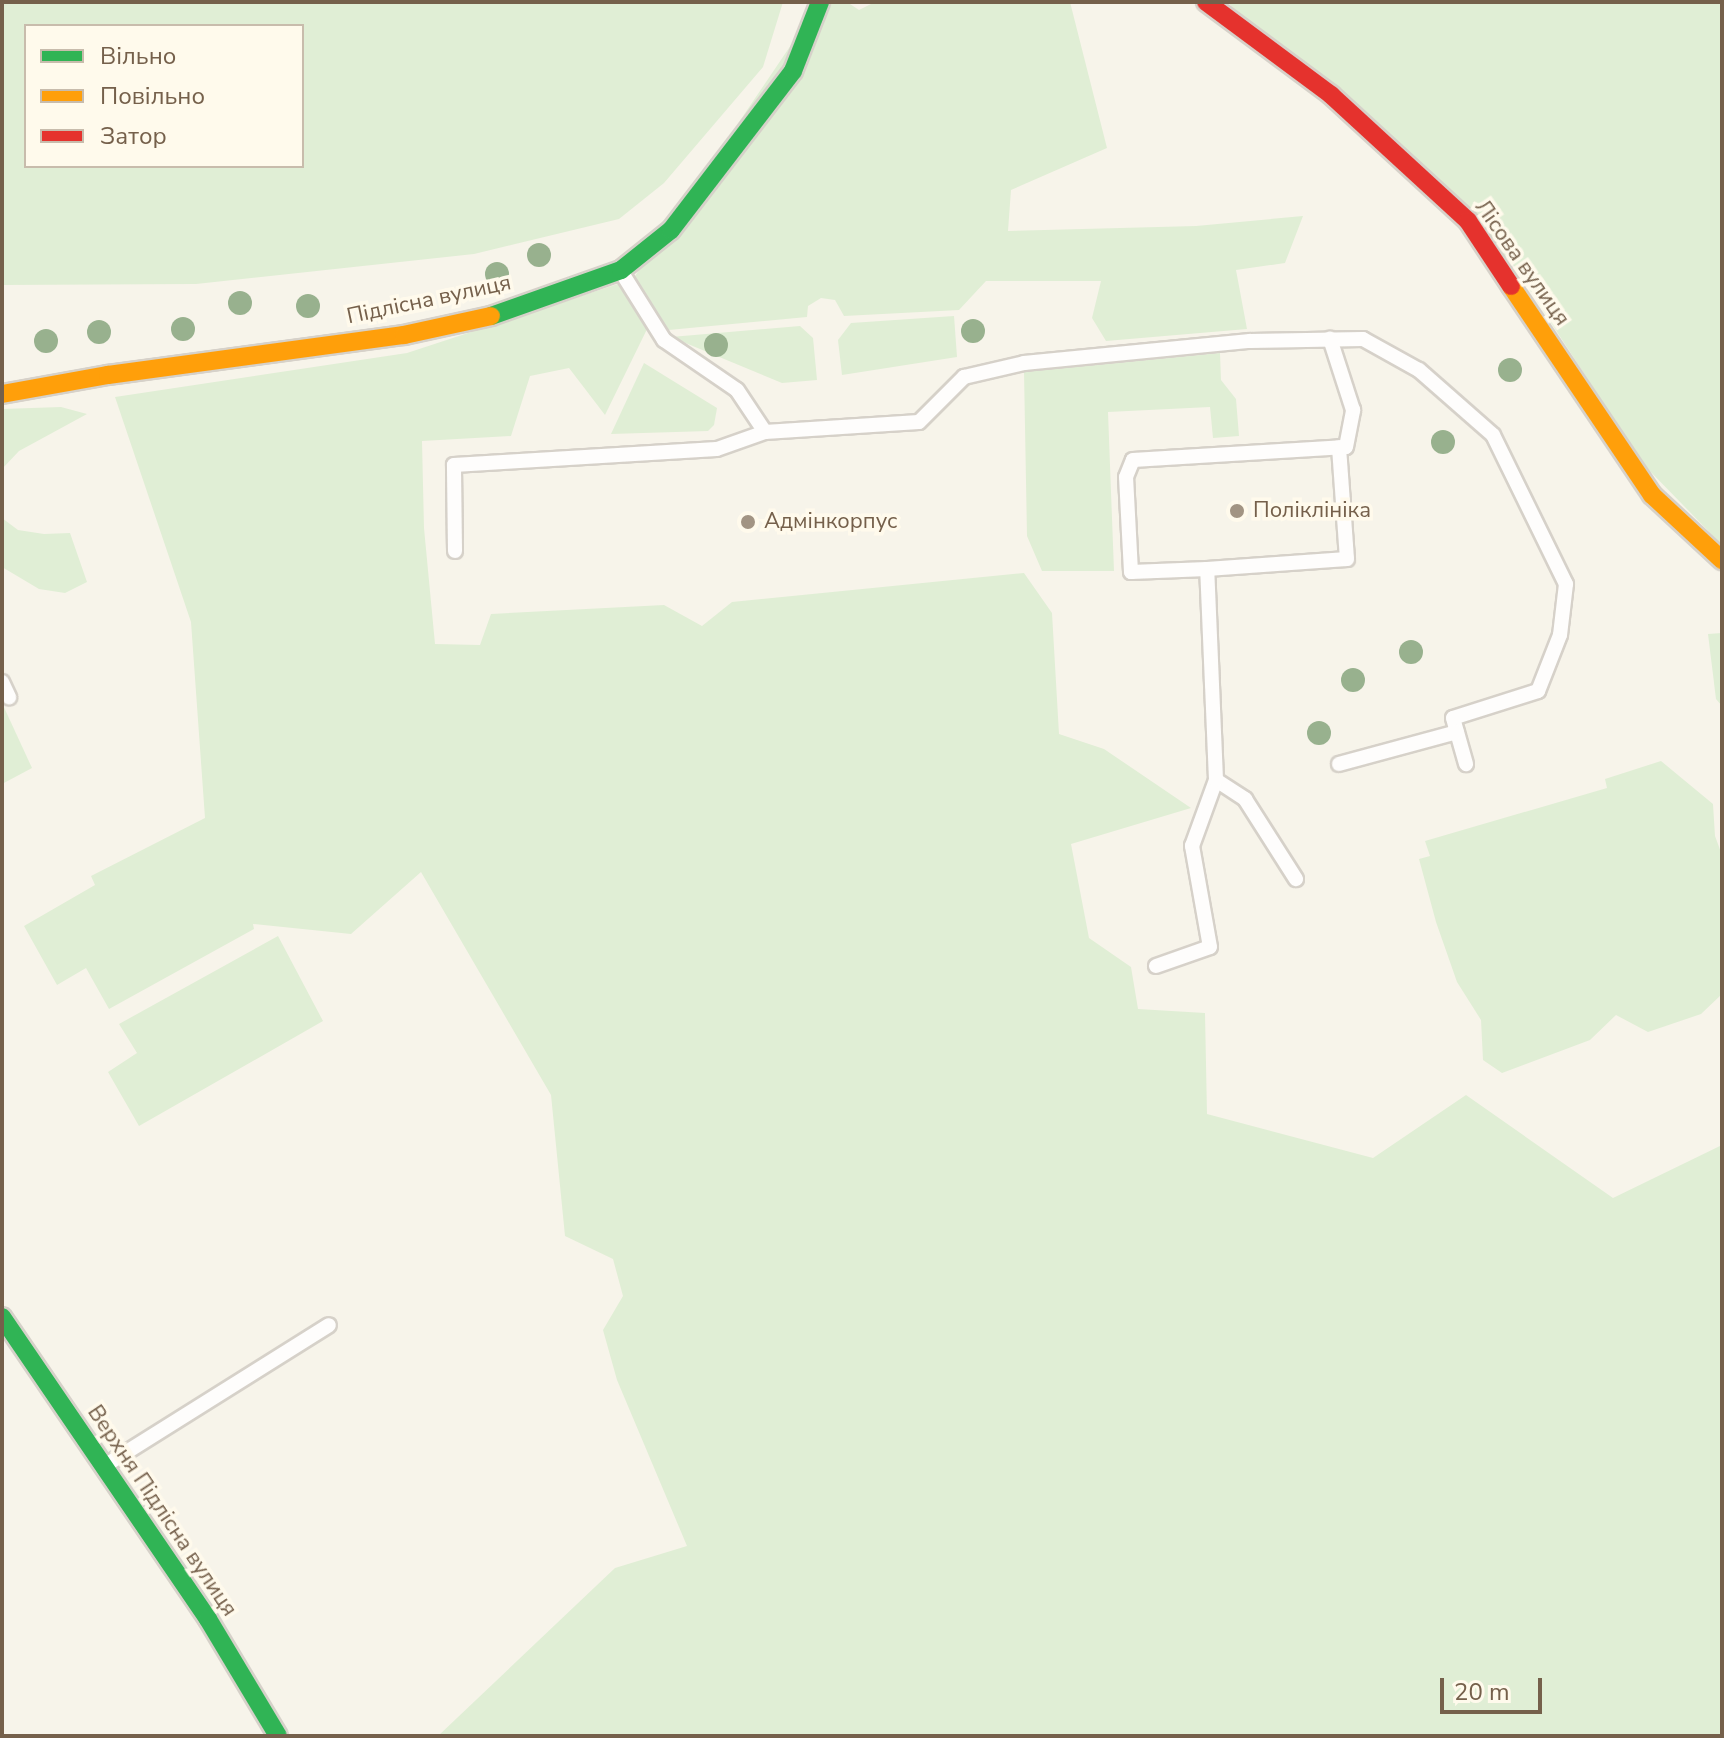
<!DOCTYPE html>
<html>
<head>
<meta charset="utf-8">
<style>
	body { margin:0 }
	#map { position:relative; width:1724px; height:1738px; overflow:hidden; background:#f7f4ea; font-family:"Nunito Sans",sans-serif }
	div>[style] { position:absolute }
	.green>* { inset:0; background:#e0eed5 }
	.roads { filter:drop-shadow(2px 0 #d6d1c9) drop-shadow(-2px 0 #d6d1c9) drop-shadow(0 2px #d6d1c9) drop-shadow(0 -2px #d6d1c9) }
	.lane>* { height:14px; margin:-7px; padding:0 7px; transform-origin:7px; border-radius:7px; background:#fefdfc }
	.fast>* { height:18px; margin:-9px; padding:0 9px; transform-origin:9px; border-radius:9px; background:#30b455 }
	.slow>* { height:18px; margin:-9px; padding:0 9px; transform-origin:9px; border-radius:9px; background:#ff9f0a }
	.jam>* { height:18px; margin:-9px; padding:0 9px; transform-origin:9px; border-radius:9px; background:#e5322d }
	.trees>* { width:24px; height:24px; margin:-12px; border-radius:50%; background:#98b18e }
	.dots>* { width:22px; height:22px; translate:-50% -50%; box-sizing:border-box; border:4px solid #fffaec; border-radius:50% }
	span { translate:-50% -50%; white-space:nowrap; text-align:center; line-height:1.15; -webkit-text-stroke:7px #fffaec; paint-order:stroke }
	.street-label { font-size:22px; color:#75604b }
	.poi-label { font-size:22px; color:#75604b }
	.left { translate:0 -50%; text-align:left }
	.frame { position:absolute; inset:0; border:4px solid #75604b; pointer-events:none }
	.legend { position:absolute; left:24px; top:24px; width:280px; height:144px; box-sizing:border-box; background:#fffaec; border:2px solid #c8bcac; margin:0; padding:10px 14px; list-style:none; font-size:24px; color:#75604b }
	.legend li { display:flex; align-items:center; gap:16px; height:40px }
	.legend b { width:40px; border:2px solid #c8bcac }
	.scale { position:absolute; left:1440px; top:1678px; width:102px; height:36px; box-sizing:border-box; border:4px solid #75604b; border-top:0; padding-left:10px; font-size:24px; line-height:28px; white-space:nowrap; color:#75604b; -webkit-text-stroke:6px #fffaec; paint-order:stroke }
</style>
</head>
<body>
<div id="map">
	<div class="green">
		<div style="clip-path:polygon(evenodd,2px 2px,783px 2px,763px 67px,664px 183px,619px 219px,474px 254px,196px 284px,2px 285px,2px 2px,26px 26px,302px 26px,302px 166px,26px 166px,26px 26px)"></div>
		<div style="clip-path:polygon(820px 2px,847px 2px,859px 10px,875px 2px,1070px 2px,1107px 148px,1011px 190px,1008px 231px,1196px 226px,1303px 216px,1285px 263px,1236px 270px,1247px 329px,1106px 341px,1092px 318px,1101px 281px,986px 281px,959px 310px,844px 316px,835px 300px,821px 298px,808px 306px,807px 317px,658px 331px,651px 321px,605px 415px,569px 368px,530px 376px,511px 436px,422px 441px,424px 528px,435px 644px,480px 645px,491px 614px,664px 605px,702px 626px,732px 602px,1024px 573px,1052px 613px,1059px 734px,1104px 749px,1191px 808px,1071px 844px,1089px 938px,1131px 967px,1138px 1009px,1205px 1013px,1207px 1114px,1373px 1158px,1466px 1095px,1613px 1198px,1722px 1145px,1722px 1736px,438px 1736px,615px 1568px,687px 1546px,617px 1380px,603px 1330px,623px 1296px,613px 1259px,565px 1236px,551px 1095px,421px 872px,351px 934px,253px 924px,254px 929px,109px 1009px,86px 968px,57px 985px,24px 926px,95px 885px,91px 876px,205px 818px,191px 622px,115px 397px,407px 353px,633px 279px)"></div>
		<div style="clip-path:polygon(1227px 2px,1722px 2px,1722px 545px,1643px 464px,1514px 266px)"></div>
		<div style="clip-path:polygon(954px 316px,957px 357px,842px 375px,838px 340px,851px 323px)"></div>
		<div style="clip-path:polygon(800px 326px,813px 338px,817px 380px,782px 383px,671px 337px)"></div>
		<div style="clip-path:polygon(1220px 353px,1221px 380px,1236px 399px,1239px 436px,1213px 438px,1210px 407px,1108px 412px,1114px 571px,1042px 571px,1027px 536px,1024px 372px)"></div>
		<div style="clip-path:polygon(644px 363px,717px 408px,714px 425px,708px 431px,611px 434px)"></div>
		<div style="clip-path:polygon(61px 407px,87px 414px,19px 451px,2px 469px,2px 409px)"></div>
		<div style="clip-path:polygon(2px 518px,18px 530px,44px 534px,70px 533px,87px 582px,65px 593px,39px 589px,2px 567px)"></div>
		<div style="clip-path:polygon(1722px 633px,1722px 706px,1716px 699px,1708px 634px)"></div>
		<div style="clip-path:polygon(2px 703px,32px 768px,2px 784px)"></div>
		<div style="clip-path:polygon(1661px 761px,1713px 804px,1715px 836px,1722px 855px,1722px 994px,1701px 1014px,1648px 1032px,1616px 1015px,1590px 1040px,1502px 1073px,1483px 1060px,1481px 1020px,1457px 982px,1436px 922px,1419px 859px,1430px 856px,1425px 841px,1607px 788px,1605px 779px)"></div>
		<div style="clip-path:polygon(278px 936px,323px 1021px,139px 1126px,108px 1072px,137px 1053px,119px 1024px)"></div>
	</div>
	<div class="roads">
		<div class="lane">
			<div style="left:622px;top:273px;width:79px;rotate:57.9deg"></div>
			<div style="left:664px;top:340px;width:88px;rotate:34.4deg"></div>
			<div style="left:737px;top:390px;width:50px;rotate:56.3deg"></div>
			<div style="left:765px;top:432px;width:154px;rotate:-3.7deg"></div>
			<div style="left:919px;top:422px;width:64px;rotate:-45deg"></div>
			<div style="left:964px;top:377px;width:62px;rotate:-13.1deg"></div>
			<div style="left:1024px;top:363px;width:227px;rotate:-5.6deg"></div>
			<div style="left:1250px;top:341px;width:113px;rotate:-1deg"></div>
			<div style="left:1363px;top:339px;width:64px;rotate:29deg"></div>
			<div style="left:1419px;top:370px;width:98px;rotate:41.3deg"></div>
			<div style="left:1493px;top:435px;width:166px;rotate:63.9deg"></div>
			<div style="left:1566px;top:584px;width:51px;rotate:96.7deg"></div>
			<div style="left:1560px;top:635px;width:60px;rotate:111.4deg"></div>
			<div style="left:1538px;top:691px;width:89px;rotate:162.4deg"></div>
			<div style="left:1453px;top:718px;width:48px;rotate:74.2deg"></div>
			<div style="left:455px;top:551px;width:86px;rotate:-90.7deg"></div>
			<div style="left:454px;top:465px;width:263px;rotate:-3.5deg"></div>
			<div style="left:717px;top:449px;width:51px;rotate:-19.5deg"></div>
			<div style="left:1207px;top:569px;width:140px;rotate:-4.1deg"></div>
			<div style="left:1347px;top:559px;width:112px;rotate:-94.1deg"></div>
			<div style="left:2px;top:682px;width:17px;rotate:65deg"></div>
			<div style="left:1339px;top:764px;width:122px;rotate:-15.2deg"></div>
			<div style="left:1216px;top:780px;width:35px;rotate:33deg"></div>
			<div style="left:1245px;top:799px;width:95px;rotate:57.5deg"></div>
			<div style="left:1156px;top:966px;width:57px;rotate:-19.4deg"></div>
			<div style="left:1210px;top:947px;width:103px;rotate:-100.1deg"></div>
			<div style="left:1192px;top:846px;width:70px;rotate:-70deg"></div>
			<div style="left:1216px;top:780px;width:211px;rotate:-92.4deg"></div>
			<div style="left:1207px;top:569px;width:76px;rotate:177.7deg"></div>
			<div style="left:1131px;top:572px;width:95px;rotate:-93deg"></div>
			<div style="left:1126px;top:477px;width:18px;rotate:-68deg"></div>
			<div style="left:1133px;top:460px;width:213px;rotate:-3.5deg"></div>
			<div style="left:1346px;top:447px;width:38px;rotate:-79deg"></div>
			<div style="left:1353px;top:410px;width:75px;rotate:-107.9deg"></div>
			<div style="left:106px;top:1465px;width:263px;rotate:-32.1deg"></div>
		</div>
		<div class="fast">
			<div style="left:491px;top:316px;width:138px;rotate:-19.5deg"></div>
			<div style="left:621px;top:270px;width:64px;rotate:-38.7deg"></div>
			<div style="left:671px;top:230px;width:200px;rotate:-52.5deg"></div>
			<div style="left:793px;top:71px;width:74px;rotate:-68.6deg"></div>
			<div style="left:2px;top:1317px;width:366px;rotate:55.7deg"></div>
			<div style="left:208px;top:1619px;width:136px;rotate:59.1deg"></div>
		</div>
		<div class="slow">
			<div style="left:1511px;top:286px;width:252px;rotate:56deg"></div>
			<div style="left:1652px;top:495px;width:96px;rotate:42.9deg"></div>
			<div style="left:2px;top:394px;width:108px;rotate:-10.2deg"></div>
			<div style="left:108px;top:375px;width:299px;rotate:-7.7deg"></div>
			<div style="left:404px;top:335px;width:89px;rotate:-12.3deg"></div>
		</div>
		<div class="jam">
			<div style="left:1206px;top:2px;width:156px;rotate:36.6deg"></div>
			<div style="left:1331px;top:95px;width:186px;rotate:42.6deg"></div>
			<div style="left:1468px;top:221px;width:78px;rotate:56.5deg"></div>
		</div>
	</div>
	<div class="trees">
		<div style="left:539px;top:255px"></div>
		<div style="left:497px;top:274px"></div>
		<div style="left:240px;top:303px"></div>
		<div style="left:308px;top:306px"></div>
		<div style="left:183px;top:329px"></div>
		<div style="left:973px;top:331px"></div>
		<div style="left:99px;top:332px"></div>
		<div style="left:46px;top:341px"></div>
		<div style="left:716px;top:345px"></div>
		<div style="left:1510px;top:370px"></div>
		<div style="left:1443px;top:442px"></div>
		<div style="left:1411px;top:652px"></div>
		<div style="left:1353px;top:680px"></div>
		<div style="left:1319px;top:733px"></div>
	</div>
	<div class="dots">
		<div style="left:1237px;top:511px;background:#a29483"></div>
		<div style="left:748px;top:522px;background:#a29483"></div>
	</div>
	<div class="street-label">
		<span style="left:1522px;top:263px;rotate:55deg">Лісова вулиця</span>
		<span style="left:429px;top:300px;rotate:-12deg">Підлісна вулиця</span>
		<span style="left:162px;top:1511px;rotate:56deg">Верхня Підлісна вулиця</span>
	</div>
	<div class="poi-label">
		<span class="left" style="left:1253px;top:511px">Поліклініка</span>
		<span class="left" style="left:764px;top:522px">Адмінкорпус</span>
	</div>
	<div class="frame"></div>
	<ul class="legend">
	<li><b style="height:10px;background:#30b455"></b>Вільно</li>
	<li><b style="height:10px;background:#ff9f0a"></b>Повільно</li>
	<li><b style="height:10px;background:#e5322d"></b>Затор</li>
	</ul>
	<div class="scale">20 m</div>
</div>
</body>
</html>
